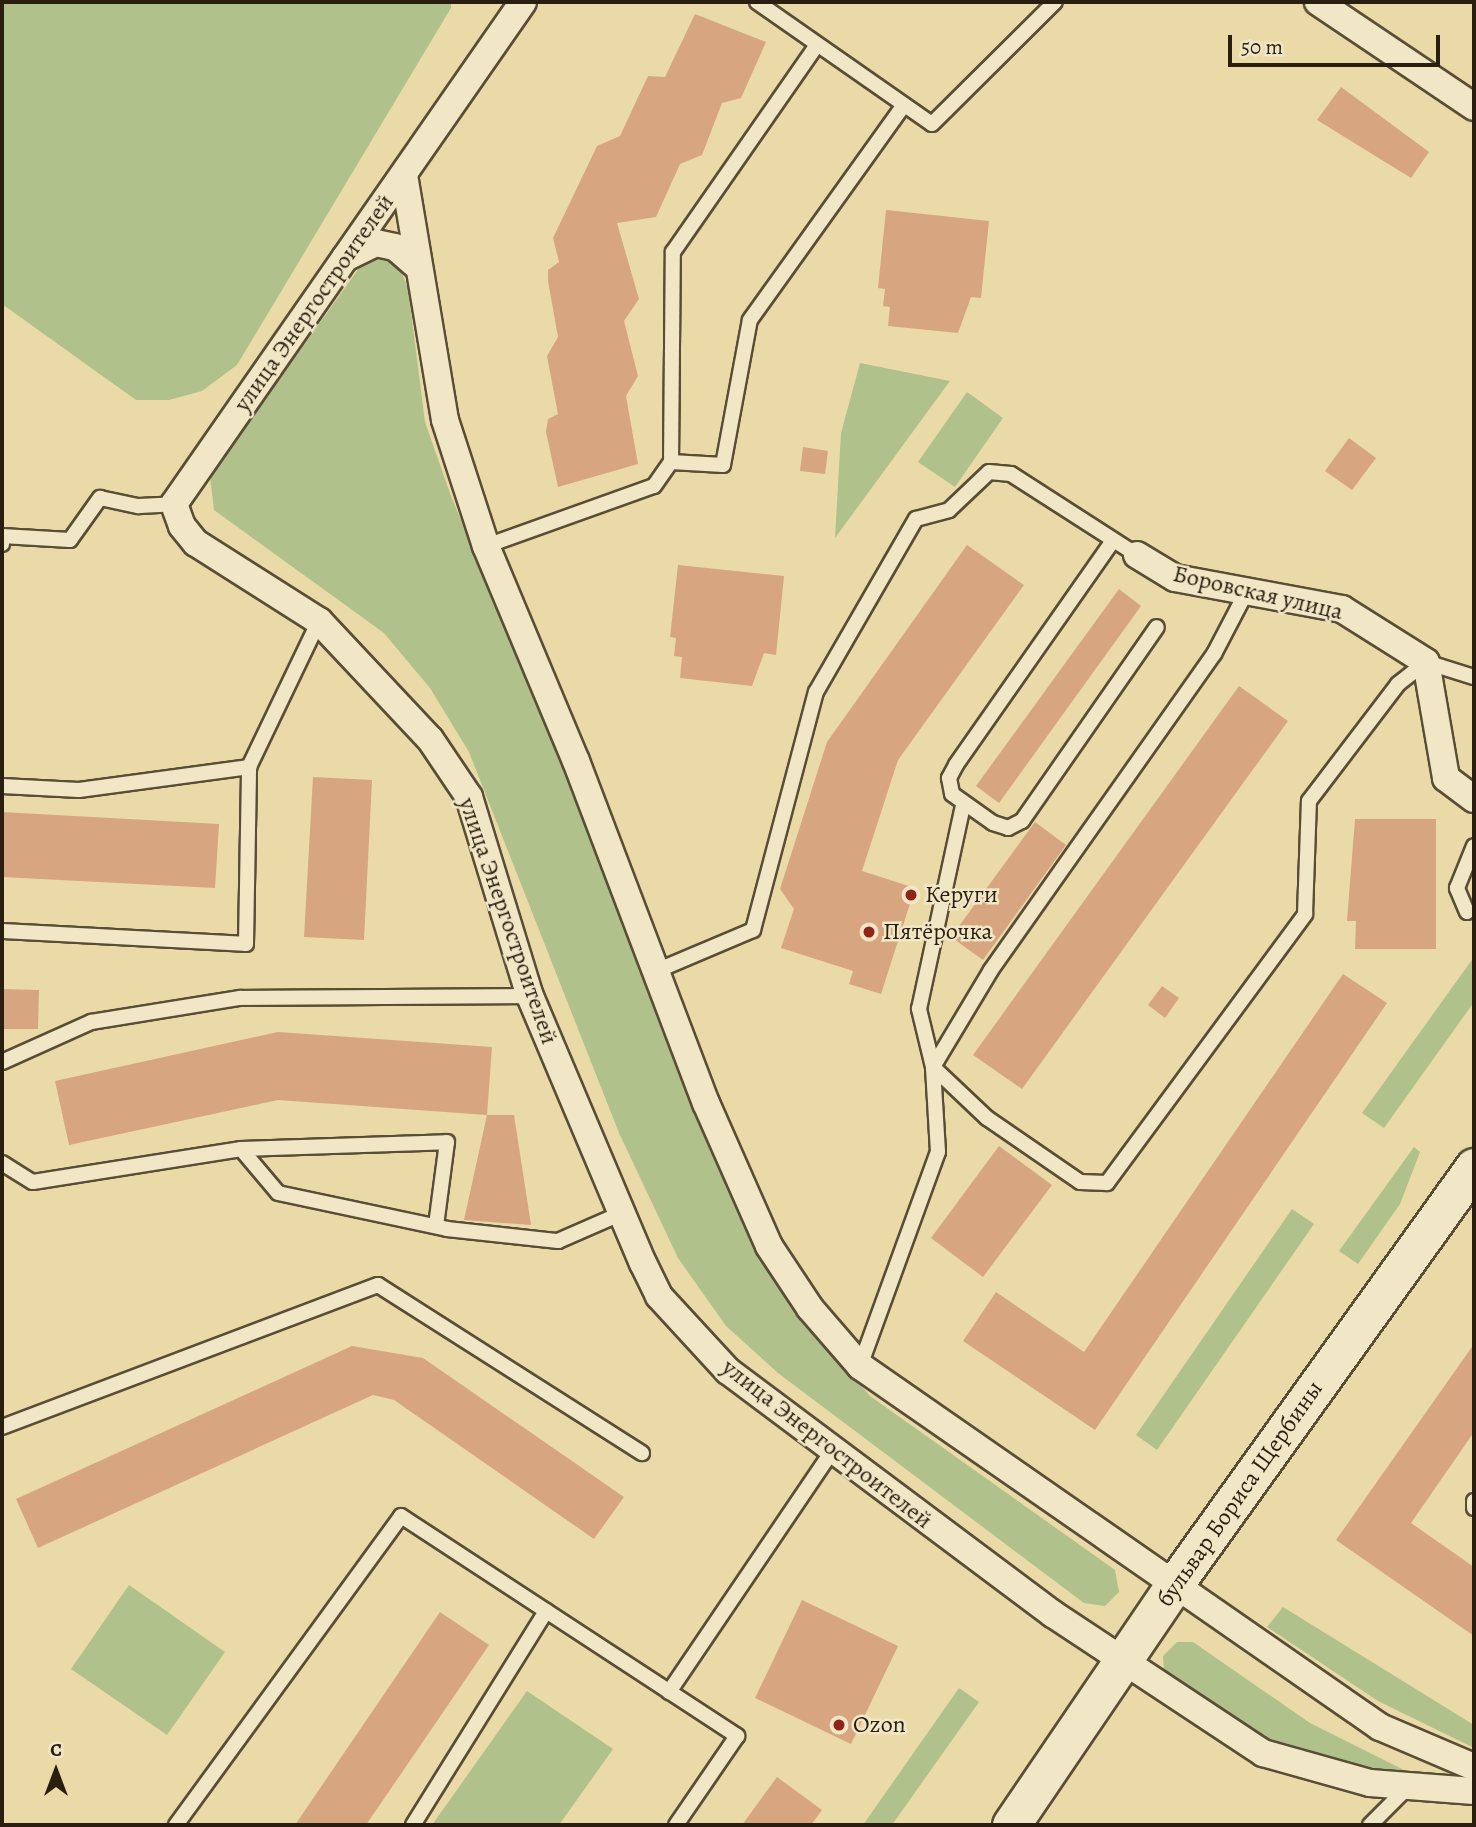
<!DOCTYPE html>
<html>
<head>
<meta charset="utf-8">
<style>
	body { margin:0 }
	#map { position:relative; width:1476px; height:1827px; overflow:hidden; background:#eadaa7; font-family:Alegreya,serif }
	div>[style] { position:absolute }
	.green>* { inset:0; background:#b0c18c }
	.building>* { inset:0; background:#d8a581 }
	.roads { filter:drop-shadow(2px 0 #5a4d36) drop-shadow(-2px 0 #5a4d36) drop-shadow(0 2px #5a4d36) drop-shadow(0 -2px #5a4d36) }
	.lane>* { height:14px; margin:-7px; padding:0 7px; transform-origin:7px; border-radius:7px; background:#f1e7c6 }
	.street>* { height:26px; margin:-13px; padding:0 13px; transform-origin:13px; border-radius:13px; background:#f1e7c6 }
	.secondary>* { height:37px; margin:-18.5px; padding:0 18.5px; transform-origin:18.5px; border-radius:18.5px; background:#f1e7c6 }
	.dots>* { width:19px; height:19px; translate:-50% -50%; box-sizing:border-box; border:4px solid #f1e7c6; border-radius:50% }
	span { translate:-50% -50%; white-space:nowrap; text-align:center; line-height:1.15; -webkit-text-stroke:5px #f1e7c6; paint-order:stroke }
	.street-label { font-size:24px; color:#2a1e10 }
	.poi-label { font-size:24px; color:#2a1e10 }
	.left { translate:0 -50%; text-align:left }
	.frame { position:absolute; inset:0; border:4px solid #2a1e10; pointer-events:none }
	.north { position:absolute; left:21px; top:1736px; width:70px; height:70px; -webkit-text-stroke:5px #f1e7c6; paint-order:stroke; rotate:0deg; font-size:19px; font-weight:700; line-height:28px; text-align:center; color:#2a1e10 }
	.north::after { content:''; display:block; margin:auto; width:24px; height:32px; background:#2a1e10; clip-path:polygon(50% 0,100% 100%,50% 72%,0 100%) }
	.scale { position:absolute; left:1228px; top:35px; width:212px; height:32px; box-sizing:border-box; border:4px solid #2a1e10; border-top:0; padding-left:9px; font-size:21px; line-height:24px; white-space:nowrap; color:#2a1e10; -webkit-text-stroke:5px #f1e7c6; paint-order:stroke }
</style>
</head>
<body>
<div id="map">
	<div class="green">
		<div style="clip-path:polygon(2px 2px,451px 2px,451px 8px,237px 365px,202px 391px,169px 400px,136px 400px,2px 304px)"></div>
		<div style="clip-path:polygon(367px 257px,385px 259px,400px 269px,408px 288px,425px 422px,451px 496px,768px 1262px,791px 1305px,870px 1396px,1115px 1570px,1119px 1592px,1105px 1606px,1084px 1603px,778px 1373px,726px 1326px,678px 1258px,619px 1133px,469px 752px,430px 688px,384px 633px,214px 510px,210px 476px)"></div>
		<div style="clip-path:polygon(860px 363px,950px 381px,835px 538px,841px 433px)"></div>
		<div style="clip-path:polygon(967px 392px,1003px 418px,955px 487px,918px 462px)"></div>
		<div style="clip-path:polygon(1474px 957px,1474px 1002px,1384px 1128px,1362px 1113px)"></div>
		<div style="clip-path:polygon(1414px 1147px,1420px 1152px,1400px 1204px,1358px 1264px,1339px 1251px)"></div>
		<div style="clip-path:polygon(1292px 1209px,1314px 1224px,1157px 1450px,1136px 1435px)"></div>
		<div style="clip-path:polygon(129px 1585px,225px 1652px,167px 1735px,71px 1669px)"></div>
		<div style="clip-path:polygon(1283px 1607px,1474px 1725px,1474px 1748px,1378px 1701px,1267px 1627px)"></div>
		<div style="clip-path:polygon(1177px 1642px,1193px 1642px,1310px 1723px,1412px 1774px,1331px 1761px,1266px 1741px,1164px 1673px,1163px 1656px)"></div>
		<div style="clip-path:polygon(959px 1688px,979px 1702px,892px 1825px,863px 1825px)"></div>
		<div style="clip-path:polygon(527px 1691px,613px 1749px,559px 1825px,432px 1825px)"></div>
	</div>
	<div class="building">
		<div style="clip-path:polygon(695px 14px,766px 42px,741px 98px,722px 103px,702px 155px,680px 164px,656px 217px,617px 223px,639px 299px,624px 321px,638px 376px,626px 396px,638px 464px,558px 487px,546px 432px,548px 419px,558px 414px,547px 356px,558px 337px,548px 281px,548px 270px,559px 262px,553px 238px,597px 146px,620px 136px,648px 76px,665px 77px)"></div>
		<div style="clip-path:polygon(1341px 87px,1429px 152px,1411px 178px,1317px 120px)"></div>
		<div style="clip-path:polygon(886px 210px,989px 221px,981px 298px,971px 297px,958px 333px,888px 326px,890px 307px,883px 306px,885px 289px,878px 288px)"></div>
		<div style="clip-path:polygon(1349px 438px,1376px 458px,1352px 490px,1325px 471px)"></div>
		<div style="clip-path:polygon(803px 447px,828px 451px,825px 474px,800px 471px)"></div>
		<div style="clip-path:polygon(967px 545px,1024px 585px,898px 760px,862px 871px,915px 888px,881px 994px,849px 984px,853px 971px,781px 948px,794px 909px,780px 889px,827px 742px)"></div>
		<div style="clip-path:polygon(678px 565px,784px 576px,776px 655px,764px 653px,752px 686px,680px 678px,682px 657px,674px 656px,676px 638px,670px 637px)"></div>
		<div style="clip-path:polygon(1119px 589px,1141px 606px,999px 803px,976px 786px)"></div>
		<div style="clip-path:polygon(1239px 686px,1288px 721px,1022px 1089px,973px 1055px)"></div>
		<div style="clip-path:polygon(313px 777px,372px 780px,364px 940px,304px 937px)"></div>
		<div style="clip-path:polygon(2px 812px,219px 824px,215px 888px,2px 877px)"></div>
		<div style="clip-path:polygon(1355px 819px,1436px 819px,1436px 949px,1355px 949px,1356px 921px,1347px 921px)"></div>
		<div style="clip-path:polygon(1035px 822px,1066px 845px,983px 960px,951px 937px)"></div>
		<div style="clip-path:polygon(1343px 974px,1387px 1003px,1095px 1430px,963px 1341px,996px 1292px,1084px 1352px)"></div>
		<div style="clip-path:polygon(1162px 986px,1179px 998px,1165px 1018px,1148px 1005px)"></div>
		<div style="clip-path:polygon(2px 989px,39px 990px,38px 1029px,2px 1029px)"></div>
		<div style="clip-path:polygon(278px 1032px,492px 1047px,487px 1115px,278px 1100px,69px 1145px,55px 1081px)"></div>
		<div style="clip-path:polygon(487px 1115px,514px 1115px,531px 1225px,464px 1220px)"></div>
		<div style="clip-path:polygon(999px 1146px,1052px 1185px,983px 1277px,931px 1238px)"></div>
		<div style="clip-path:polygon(1474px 1344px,1474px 1432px,1411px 1523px,1474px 1567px,1474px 1636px,1336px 1540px)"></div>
		<div style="clip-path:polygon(352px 1346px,423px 1358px,624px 1497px,594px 1539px,394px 1400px,373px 1395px,38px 1548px,16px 1499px)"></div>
		<div style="clip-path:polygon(802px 1600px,898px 1646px,851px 1744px,755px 1698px)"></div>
		<div style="clip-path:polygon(440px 1612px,489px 1645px,366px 1825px,295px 1825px)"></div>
		<div style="clip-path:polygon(777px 1777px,822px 1810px,811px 1825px,742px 1825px)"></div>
	</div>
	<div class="roads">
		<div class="lane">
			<div style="left:757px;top:2px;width:213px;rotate:34.9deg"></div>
			<div style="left:932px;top:124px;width:173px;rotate:-44.8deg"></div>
			<div style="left:671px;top:462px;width:52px;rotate:3.3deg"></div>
			<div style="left:723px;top:465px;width:147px;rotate:-79.5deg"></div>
			<div style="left:750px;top:320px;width:264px;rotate:-54.4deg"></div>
			<div style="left:1112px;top:542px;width:272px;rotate:125deg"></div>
			<div style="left:956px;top:765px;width:15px;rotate:118deg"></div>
			<div style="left:949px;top:778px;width:16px;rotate:79deg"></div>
			<div style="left:952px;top:794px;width:50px;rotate:35.3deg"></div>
			<div style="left:993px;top:823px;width:16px;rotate:18deg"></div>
			<div style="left:1008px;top:828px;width:16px;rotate:-27deg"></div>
			<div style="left:1022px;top:821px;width:236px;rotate:-55.2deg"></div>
			<div style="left:2px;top:544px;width:8px;rotate:-90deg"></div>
			<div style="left:2px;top:536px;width:68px;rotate:3.4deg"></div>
			<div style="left:70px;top:540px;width:52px;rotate:-54.5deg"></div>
			<div style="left:100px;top:498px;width:40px;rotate:12deg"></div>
			<div style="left:139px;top:506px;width:35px;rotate:-3deg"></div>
			<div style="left:486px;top:546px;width:178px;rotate:-19.7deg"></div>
			<div style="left:654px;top:486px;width:29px;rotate:-55deg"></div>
			<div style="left:671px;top:462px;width:210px;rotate:-89.5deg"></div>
			<div style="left:673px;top:252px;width:251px;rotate:-55.2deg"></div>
			<div style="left:2px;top:786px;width:77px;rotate:3deg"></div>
			<div style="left:79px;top:790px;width:172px;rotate:-7.7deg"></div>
			<div style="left:1467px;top:912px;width:26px;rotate:-113deg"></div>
			<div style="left:1457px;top:888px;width:45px;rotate:-68deg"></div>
			<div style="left:2px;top:931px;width:244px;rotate:3deg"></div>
			<div style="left:246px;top:944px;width:177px;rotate:-89deg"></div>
			<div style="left:249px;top:767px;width:162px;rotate:-64.4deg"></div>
			<div style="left:656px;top:971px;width:105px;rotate:-22.9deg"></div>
			<div style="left:753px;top:930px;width:246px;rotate:-75.2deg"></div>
			<div style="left:816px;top:692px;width:200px;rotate:-60deg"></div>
			<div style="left:916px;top:519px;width:34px;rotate:-15deg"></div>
			<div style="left:949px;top:510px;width:55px;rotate:-43.5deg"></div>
			<div style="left:989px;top:472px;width:22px;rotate:5deg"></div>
			<div style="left:1011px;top:474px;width:150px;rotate:32.7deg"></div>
			<div style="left:2px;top:1062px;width:98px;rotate:-24.2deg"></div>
			<div style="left:91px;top:1022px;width:151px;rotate:-9.2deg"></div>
			<div style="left:240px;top:998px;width:290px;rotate:-0.4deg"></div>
			<div style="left:933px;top:1067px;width:113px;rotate:-59.1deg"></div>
			<div style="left:991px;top:970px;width:387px;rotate:-54.8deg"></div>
			<div style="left:1214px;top:654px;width:71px;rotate:-62.4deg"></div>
			<div style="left:933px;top:1067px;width:60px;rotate:-103.6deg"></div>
			<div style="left:919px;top:1009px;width:209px;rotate:-77.8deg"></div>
			<div style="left:241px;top:1149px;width:57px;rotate:49.9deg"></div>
			<div style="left:278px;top:1193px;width:173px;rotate:12deg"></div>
			<div style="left:447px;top:1229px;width:112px;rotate:6.2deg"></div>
			<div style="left:558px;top:1241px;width:70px;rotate:-23.6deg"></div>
			<div style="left:2px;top:1163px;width:36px;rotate:32deg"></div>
			<div style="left:33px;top:1182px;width:211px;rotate:-9deg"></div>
			<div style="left:241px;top:1149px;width:206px;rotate:-1.9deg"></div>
			<div style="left:447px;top:1142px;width:84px;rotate:97.5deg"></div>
			<div style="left:860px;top:1366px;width:228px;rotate:-70deg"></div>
			<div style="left:938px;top:1152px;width:85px;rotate:-93.4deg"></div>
			<div style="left:933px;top:1067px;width:74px;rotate:43.4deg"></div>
			<div style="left:987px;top:1118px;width:113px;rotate:34.5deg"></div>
			<div style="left:1080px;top:1182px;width:27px;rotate:2deg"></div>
			<div style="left:1107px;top:1183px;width:334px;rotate:-53.6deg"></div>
			<div style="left:1305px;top:914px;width:113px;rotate:-88deg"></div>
			<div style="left:1309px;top:801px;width:147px;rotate:-52.7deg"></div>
			<div style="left:1398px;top:684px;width:36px;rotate:-38deg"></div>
			<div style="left:1426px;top:662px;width:50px;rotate:17.4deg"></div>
			<div style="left:2px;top:1427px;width:402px;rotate:-20.7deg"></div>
			<div style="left:378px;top:1285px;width:313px;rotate:32.5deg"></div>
			<div style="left:1474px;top:1501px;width:7px;rotate:90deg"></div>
			<div style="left:669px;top:1692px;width:292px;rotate:-55.9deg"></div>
			<div style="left:176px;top:1825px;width:382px;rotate:-53.9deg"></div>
			<div style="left:401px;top:1516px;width:402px;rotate:33.2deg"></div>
			<div style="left:737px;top:1736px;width:108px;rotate:124.4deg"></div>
			<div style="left:413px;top:1825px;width:252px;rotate:-58.1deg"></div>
			<div style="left:1370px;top:1825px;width:52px;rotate:-45deg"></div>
		</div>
		<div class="street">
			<div style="left:523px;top:2px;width:611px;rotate:124.81deg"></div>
			<div style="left:174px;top:504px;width:23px;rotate:70deg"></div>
			<div style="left:182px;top:526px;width:22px;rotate:51deg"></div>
			<div style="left:196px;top:543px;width:146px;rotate:32.4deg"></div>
			<div style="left:319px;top:621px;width:162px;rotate:46.8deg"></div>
			<div style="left:430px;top:739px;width:70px;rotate:56.1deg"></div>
			<div style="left:469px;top:797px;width:208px;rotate:73deg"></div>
			<div style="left:530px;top:996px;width:290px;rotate:67.1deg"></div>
			<div style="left:643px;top:1263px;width:37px;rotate:64deg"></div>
			<div style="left:659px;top:1296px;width:102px;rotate:47.4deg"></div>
			<div style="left:728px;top:1371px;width:406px;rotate:36.8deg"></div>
			<div style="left:1053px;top:1614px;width:252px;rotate:33.5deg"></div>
			<div style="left:1263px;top:1753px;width:111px;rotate:15.7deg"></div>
			<div style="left:1370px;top:1783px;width:104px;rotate:4.4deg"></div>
			<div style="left:1318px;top:2px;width:188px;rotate:33.9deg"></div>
			<div style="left:404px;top:175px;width:248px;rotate:80.5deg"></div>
			<div style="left:445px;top:420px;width:133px;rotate:72deg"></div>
			<div style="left:486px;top:546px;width:233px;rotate:67.3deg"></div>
			<div style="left:576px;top:761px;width:366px;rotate:69.2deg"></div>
			<div style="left:706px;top:1103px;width:156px;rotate:66.2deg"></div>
			<div style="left:769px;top:1246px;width:74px;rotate:56.5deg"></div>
			<div style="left:810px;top:1308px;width:77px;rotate:49.2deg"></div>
			<div style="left:860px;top:1366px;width:633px;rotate:34.77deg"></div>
			<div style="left:1380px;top:1727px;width:102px;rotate:23.1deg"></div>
			<div style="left:345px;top:258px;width:34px;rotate:-26deg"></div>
			<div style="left:376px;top:243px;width:19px;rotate:12deg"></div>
			<div style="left:395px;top:247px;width:32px;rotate:41deg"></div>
			<div style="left:1137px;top:555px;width:44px;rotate:31.2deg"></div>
			<div style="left:1175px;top:578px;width:170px;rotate:10.5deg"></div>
			<div style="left:1342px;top:609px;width:99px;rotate:32.2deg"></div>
			<div style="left:1426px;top:662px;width:118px;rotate:80.2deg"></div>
			<div style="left:1446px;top:778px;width:35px;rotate:37deg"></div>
		</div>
		<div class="secondary">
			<div style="left:1011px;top:1825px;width:294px;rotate:-55.8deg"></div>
			<div style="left:1176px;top:1582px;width:511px;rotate:-54.32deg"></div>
		</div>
	</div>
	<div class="dots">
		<div style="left:911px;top:895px;background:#8f2418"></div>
		<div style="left:869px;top:932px;background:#8f2418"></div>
		<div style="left:839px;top:1725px;background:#8f2418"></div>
	</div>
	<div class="street-label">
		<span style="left:314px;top:303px;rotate:-55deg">улица Энергостроителей</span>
		<span style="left:1258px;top:593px;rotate:13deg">Боровская улица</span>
		<span style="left:508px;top:921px;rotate:71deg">улица Энергостроителей</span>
		<span style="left:827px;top:1444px;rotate:38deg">улица Энергостроителей</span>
		<span style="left:1240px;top:1494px;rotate:-55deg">бульвар Бориса Щербины</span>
	</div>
	<div class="poi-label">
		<span class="left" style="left:925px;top:895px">Керуги</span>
		<span class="left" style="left:883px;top:932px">Пятёрочка</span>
		<span class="left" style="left:853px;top:1725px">Ozon</span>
	</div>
	<div class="frame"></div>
	<div class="north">С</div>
	<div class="scale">50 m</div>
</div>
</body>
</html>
